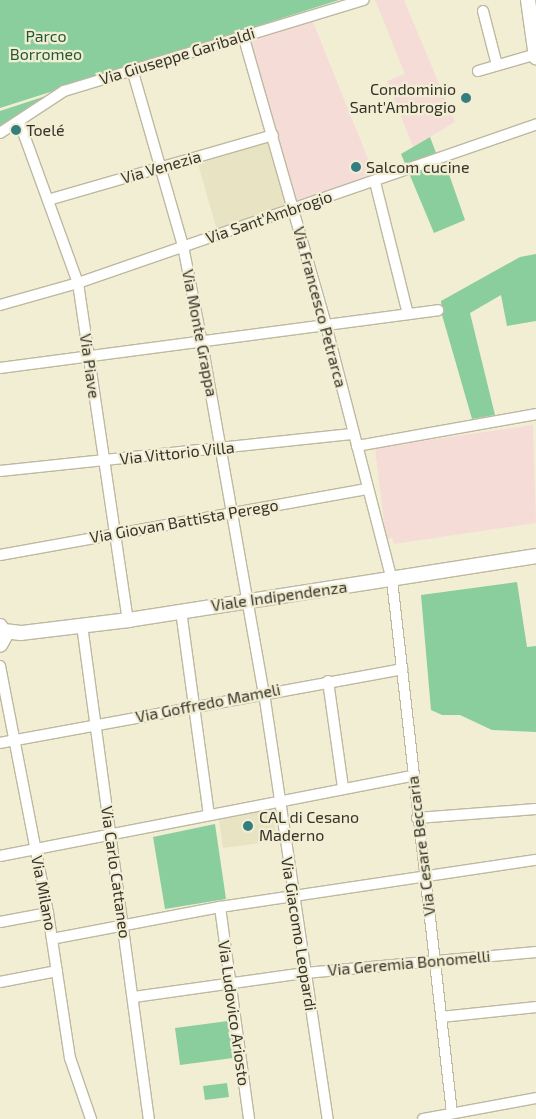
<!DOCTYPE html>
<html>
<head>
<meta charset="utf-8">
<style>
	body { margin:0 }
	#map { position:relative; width:536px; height:1119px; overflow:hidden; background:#f2eed4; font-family:"Exo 2",sans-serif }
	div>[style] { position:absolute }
	.commercial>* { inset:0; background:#f6dcd7 }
	.built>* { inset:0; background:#e8e3c2 }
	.green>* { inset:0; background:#8bce9d }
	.roads { filter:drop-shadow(1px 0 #bdb9a1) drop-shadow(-1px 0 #bdb9a1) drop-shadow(0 1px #bdb9a1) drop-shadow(0 -1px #bdb9a1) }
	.street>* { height:10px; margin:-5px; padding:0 5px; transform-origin:5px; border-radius:5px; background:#fff }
	.secondary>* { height:14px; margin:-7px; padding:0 7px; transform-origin:7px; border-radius:7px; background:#fff }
	.dots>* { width:14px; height:14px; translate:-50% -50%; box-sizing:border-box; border:2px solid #f2eed4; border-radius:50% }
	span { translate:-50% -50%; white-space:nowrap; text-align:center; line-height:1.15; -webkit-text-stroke:4.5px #f2eed4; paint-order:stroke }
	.park-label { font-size:16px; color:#235b36 }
	.street-label { font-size:16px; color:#36342a }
	.poi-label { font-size:16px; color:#36342a }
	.right { translate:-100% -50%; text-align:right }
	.left { translate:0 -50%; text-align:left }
</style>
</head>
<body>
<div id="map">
	<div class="commercial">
		<div style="clip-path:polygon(375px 0,404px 0,455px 122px,413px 147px,387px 81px,405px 74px)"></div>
		<div style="clip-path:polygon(311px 17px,377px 181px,294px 208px,243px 35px)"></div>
		<div style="clip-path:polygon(533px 425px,536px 523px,394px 544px,392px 538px,386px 539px,375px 448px)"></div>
	</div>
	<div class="built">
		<div style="clip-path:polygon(273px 135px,294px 208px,218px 234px,196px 157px)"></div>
		<div style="clip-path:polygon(272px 809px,276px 833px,261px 835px,262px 843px,223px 848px,219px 819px)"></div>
	</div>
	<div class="green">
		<div style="clip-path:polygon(0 0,339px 0,0 108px)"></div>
		<div style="clip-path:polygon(61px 91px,0 127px,0 111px)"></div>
		<div style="clip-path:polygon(430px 137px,438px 158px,443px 157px,465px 220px,434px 233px,401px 154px)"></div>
		<div style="clip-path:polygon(536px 254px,536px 321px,507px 326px,501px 295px,470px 313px,495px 415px,472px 419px,442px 315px,441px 301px,520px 257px)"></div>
		<div style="clip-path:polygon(517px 582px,527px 647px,536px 646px,536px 732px,492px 730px,460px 715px,442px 715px,431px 710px,421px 595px)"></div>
		<div style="clip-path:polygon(215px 824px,226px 899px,165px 909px,153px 837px)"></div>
		<div style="clip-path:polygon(228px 1021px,233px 1058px,180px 1065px,175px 1028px)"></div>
		<div style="clip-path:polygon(227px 1083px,229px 1097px,205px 1100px,203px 1086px)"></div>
	</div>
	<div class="roads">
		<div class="street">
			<div style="left:483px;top:11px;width:56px;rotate:75.5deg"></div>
			<div style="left:243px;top:35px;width:302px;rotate:74deg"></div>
			<div style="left:326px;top:325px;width:263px;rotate:75.5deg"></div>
			<div style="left:392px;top:580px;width:536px;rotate:83.58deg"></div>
			<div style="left:132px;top:69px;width:184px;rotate:73.9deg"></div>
			<div style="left:183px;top:246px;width:99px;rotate:78.9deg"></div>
			<div style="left:202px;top:343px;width:355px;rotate:80deg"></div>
			<div style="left:264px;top:693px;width:431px;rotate:81.5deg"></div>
			<div style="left:478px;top:71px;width:57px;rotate:-16.2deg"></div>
			<div style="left:19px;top:121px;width:172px;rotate:70deg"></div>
			<div style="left:78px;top:283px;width:341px;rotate:81.6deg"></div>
			<div style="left:0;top:133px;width:77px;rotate:-33.3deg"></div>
			<div style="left:64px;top:91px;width:313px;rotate:-16.9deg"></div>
			<div style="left:375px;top:182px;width:136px;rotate:76deg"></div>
			<div style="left:48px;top:200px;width:234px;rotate:-16.1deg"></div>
			<div style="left:0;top:305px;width:81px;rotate:-15.8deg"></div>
			<div style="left:78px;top:283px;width:485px;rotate:-19.1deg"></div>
			<div style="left:0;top:368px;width:442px;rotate:-7.5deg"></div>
			<div style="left:357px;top:446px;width:182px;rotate:-10.1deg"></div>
			<div style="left:0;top:471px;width:356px;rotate:-6deg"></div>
			<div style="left:0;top:555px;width:374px;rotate:-10.2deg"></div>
			<div style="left:181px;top:611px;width:206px;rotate:82.2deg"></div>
			<div style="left:82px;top:625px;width:499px;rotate:82.3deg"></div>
			<div style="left:0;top:666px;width:252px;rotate:79deg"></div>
			<div style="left:48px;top:913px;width:147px;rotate:81.4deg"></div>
			<div style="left:70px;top:1058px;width:65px;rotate:71deg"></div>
			<div style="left:328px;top:681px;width:108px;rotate:82deg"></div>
			<div style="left:0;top:743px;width:409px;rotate:-10.4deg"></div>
			<div style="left:417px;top:818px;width:119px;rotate:-4.3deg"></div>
			<div style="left:0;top:856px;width:421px;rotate:-11deg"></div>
			<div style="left:220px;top:907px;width:214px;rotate:82.2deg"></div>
			<div style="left:0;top:922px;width:49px;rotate:-10.6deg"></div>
			<div style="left:52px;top:939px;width:171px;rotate:-10.8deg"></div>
			<div style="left:220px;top:907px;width:319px;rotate:-8.5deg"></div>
			<div style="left:0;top:982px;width:58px;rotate:-10.9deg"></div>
			<div style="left:134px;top:997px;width:173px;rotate:-8deg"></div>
			<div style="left:305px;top:973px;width:232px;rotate:-5.2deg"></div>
			<div style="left:441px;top:1017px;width:96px;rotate:-6deg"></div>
			<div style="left:423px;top:1119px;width:115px;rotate:-10.5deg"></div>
		</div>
		<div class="secondary">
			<div style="left:528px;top:0;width:58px;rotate:82deg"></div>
			<div style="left:0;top:626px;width:11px;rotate:63deg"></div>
			<div style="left:5px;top:636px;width:10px;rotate:119deg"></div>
			<div style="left:4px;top:631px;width:17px;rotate:7deg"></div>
			<div style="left:21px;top:633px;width:108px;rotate:-6.9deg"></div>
			<div style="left:128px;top:620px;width:413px;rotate:-8.9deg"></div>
		</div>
	</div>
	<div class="dots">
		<div style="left:466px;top:98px;background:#357e80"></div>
		<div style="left:16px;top:130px;background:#357e80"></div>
		<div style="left:356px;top:167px;background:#357e80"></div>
		<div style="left:248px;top:826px;background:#357e80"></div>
	</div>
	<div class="park-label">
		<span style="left:46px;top:45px">Parco<br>Borromeo</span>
	</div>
	<div class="street-label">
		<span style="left:177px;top:56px;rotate:-17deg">Via Giuseppe Garibaldi</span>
		<span style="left:161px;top:167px;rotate:-16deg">Via Venezia</span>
		<span style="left:269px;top:217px;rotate:-19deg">Via Sant'Ambrogio</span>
		<span style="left:320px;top:307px;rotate:75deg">Via Francesco Petrarca</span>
		<span style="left:200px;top:333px;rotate:79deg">Via Monte Grappa</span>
		<span style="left:90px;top:366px;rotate:82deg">Via Piave</span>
		<span style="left:177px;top:453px;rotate:-6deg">Via Vittorio Villa</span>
		<span style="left:184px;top:521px;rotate:-10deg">Via Giovan Battista Perego</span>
		<span style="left:279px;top:596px;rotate:-8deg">Viale Indipendenza</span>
		<span style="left:208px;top:703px;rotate:-11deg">Via Goffredo Mameli</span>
		<span style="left:421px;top:846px;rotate:-97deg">Via Cesare Beccaria</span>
		<span style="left:116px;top:872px;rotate:82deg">Via Carlo Cattaneo</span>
		<span style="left:44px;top:893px;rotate:79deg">Via Milano</span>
		<span style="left:299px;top:934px;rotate:81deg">Via Giacomo Leopardi</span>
		<span style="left:409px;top:963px;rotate:-5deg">Via Geremia Bonomelli</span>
		<span style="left:234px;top:1013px;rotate:82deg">Via Ludovico Ariosto</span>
	</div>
	<div class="poi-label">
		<span class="right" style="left:456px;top:98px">Condominio<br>Sant'Ambrogio</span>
		<span class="left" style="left:26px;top:130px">Toelé</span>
		<span class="left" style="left:366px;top:167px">Salcom cucine</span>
		<span class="left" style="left:259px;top:826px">CAL di Cesano<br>Maderno</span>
	</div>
</div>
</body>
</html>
